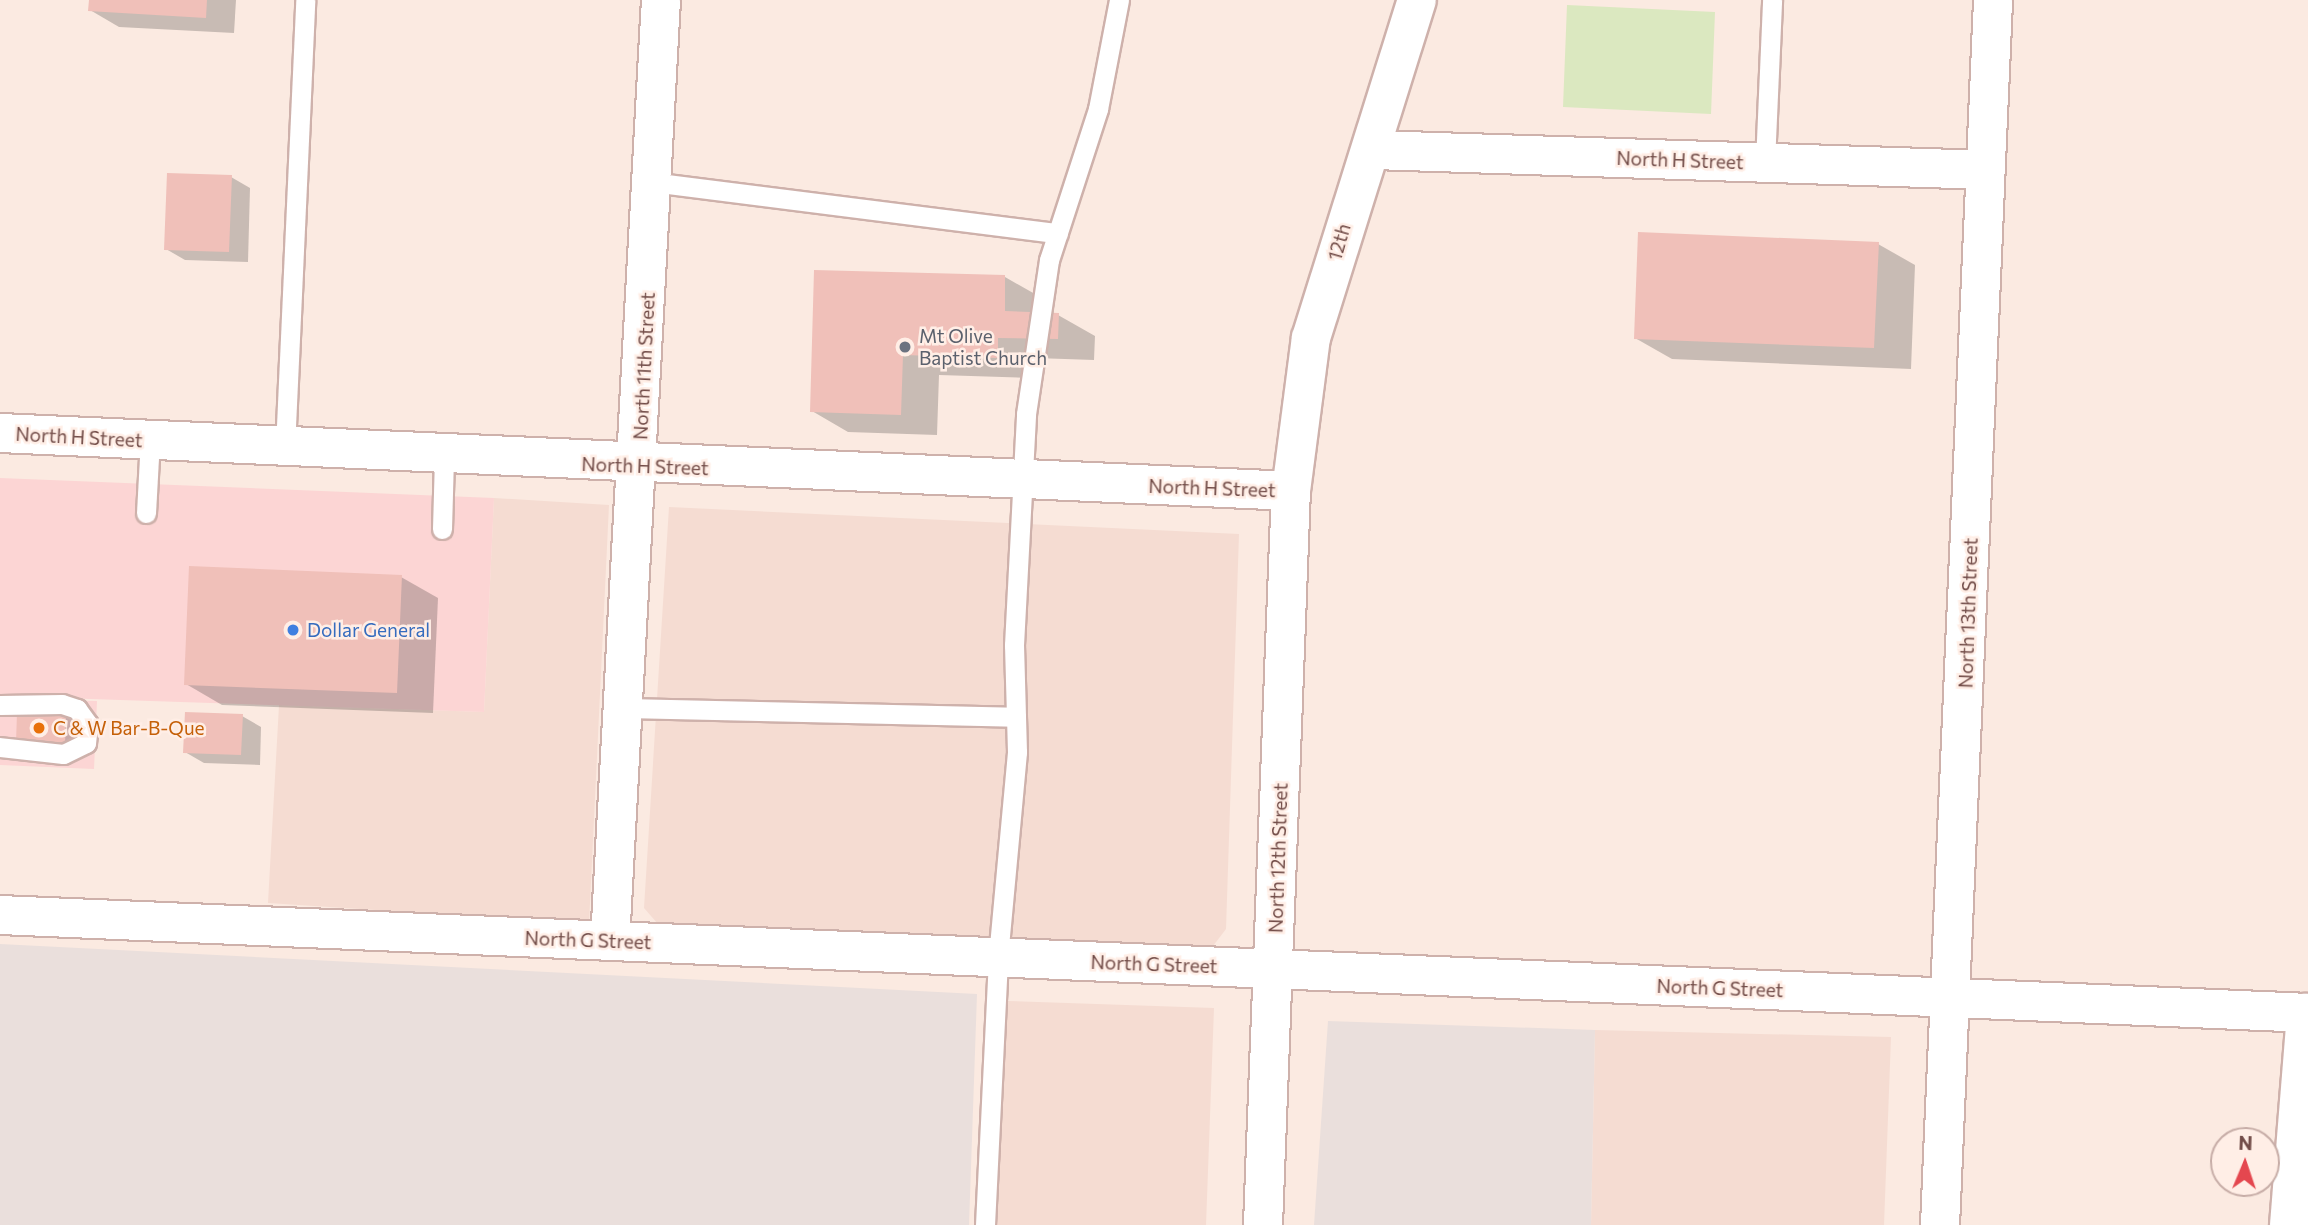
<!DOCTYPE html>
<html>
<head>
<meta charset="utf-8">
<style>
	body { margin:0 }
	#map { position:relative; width:2308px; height:1225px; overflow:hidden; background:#fbeae1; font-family:Commissioner,sans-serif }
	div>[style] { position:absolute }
	.residential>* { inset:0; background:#f5dcd2 }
	.commercial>* { inset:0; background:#fcd5d4 }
	.industrial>* { inset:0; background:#eadfdc }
	.green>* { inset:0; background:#dbe8c0 }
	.shadow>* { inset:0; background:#0003 }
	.building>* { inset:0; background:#f0c0b9 }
	.roads { filter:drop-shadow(2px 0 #ceb1ab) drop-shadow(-2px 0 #ceb1ab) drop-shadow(0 2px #ceb1ab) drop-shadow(0 -2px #ceb1ab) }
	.service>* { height:19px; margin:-9.5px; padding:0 9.5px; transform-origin:9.5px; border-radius:9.5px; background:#fff }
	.minor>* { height:38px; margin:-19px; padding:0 19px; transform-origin:19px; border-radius:19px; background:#fff }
	.tertiary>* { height:38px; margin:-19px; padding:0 19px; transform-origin:19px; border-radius:19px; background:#fff }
	.dots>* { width:19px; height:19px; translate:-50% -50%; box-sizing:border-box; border:4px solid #ffeee6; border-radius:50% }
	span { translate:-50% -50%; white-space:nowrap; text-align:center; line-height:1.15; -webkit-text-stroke:5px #ffeee6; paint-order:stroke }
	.street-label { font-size:19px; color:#724c48 }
	.worship-label { font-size:19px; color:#5b616d }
	.left { translate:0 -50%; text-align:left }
	.shop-label { font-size:19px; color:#366cbe }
	.food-label { font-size:19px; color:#c56008 }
	.north { position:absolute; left:2210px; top:1127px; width:70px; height:70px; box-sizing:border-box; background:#ffeee6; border:2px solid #c7ada7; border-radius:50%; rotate:2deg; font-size:19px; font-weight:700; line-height:28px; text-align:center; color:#724c48 }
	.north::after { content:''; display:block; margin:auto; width:24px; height:32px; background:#e4474f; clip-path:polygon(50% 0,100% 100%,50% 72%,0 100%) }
</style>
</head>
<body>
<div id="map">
	<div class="residential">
		<div style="clip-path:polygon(494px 498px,609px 505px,589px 924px,268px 903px,279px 705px,484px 712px)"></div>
		<div style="clip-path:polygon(669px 507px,1239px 534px,1226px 929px,1210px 950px,658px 924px,644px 908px)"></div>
		<div style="clip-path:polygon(1008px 1001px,1214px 1008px,1206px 1225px,995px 1225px)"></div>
		<div style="clip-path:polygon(1595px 1030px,1891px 1037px,1884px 1225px,1591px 1225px)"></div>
	</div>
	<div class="commercial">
		<div style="clip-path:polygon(0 478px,494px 498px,484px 712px,0 696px)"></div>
		<div style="clip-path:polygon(0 699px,97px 701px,94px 769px,0 765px)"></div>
	</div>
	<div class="industrial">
		<div style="clip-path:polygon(0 944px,977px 994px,969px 1225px,0 1225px)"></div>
		<div style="clip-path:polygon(1328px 1021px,1595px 1030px,1591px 1225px,1314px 1225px)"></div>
	</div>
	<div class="green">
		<div style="clip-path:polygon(1567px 5px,1715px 12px,1711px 114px,1563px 107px)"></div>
	</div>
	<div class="shadow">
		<div style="clip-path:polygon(91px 0,236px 0,234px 33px,119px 27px,90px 10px)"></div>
		<div style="clip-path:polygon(231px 177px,250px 188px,248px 262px,185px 260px,166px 249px)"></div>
		<div style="clip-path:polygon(1878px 244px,1915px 265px,1911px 369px,1672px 359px,1635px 338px)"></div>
		<div style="clip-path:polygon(1005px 277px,1042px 298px,1041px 314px,1058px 315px,1095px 336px,1094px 360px,1035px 358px,1034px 378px,939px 375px,937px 435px,848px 432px,812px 411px)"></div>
		<div style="clip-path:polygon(401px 577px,438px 598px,433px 713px,222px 705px,186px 684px)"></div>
		<div style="clip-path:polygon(65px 716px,84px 727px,83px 755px,37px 753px)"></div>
		<div style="clip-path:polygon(242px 716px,261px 727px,260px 765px,204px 763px,185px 752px)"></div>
	</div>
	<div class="building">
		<div style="clip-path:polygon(89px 0,207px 0,206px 18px,88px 11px)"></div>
		<div style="clip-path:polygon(167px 173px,232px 175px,229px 252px,164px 250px)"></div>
		<div style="clip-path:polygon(1638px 232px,1879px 242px,1874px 348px,1634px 339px)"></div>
		<div style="clip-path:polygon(814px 270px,1005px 275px,1005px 311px,1059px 313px,1058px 339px,998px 338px,998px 358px,903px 355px,901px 415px,810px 412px)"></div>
		<div style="clip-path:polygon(189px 566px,402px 575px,397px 693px,184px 685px)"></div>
		<div style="clip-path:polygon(185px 712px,243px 714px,241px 755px,183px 753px)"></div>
		<div style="clip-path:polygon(17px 713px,66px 714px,65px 745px,16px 743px)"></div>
	</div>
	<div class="roads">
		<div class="service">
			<div style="left:1765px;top:163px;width:163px;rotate:-87.5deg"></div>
			<div style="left:652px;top:182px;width:409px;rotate:7.2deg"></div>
			<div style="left:285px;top:448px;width:448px;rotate:-87.4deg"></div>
			<div style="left:146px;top:513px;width:73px;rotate:-86.9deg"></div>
			<div style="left:442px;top:529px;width:73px;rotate:-88.4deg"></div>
			<div style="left:0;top:705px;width:62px;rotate:-0.9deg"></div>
			<div style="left:62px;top:704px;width:16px;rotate:18deg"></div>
			<div style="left:77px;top:709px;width:19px;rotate:54deg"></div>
			<div style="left:88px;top:724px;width:19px;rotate:96deg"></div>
			<div style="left:86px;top:743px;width:25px;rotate:154deg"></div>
			<div style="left:63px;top:754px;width:63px;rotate:-173.7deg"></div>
			<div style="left:624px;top:708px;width:392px;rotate:1.3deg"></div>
			<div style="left:985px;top:1225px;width:268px;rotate:-87.2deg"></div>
			<div style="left:998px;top:957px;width:206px;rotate:-84.7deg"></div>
			<div style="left:1017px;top:752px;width:107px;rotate:-91.6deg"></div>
			<div style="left:1014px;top:645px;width:231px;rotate:-87deg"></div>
			<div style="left:1026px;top:414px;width:156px;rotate:-81.5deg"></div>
			<div style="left:1049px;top:260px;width:159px;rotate:-72deg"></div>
			<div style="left:1098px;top:109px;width:111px;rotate:-79.1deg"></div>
		</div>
		<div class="minor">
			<div style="left:1374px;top:150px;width:611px;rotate:1.87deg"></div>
			<div style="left:0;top:915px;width:2310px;rotate:2.43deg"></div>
			<div style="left:610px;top:941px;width:942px;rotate:-86.9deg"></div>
			<div style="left:1263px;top:1225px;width:735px;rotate:-87.82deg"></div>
			<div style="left:1940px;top:1225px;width:1226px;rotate:-87.52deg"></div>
			<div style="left:2289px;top:1225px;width:213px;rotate:-85.4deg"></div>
		</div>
		<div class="tertiary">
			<div style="left:0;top:433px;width:1292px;rotate:2.57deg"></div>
			<div style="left:1291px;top:491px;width:154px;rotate:-82.6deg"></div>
			<div style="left:1311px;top:338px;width:354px;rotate:-72.6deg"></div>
		</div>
	</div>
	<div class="dots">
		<div style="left:905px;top:347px;background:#6b7280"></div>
		<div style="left:293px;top:630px;background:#3f7fe0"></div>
		<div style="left:39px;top:728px;background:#e8710a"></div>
	</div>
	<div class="street-label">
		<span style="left:1680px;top:160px;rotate:2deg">North H Street</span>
		<span style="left:1339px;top:242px;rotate:-74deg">12th</span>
		<span style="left:644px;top:366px;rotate:-87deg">North 11th Street</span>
		<span style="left:79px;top:437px;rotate:3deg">North H Street</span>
		<span style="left:645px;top:466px;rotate:2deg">North H Street</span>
		<span style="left:1212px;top:488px;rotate:2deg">North H Street</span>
		<span style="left:1968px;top:613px;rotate:-88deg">North 13th Street</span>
		<span style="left:1278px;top:858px;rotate:-88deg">North 12th Street</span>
		<span style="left:588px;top:940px;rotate:2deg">North G Street</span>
		<span style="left:1154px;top:964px;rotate:2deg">North G Street</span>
		<span style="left:1720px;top:988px;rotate:2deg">North G Street</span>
	</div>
	<div class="worship-label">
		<span class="left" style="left:919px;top:347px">Mt Olive<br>Baptist Church</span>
	</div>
	<div class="shop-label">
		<span class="left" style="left:307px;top:630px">Dollar General</span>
	</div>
	<div class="food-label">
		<span class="left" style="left:53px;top:728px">C &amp; W Bar-B-Que</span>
	</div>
	<div class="north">N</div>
</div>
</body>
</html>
